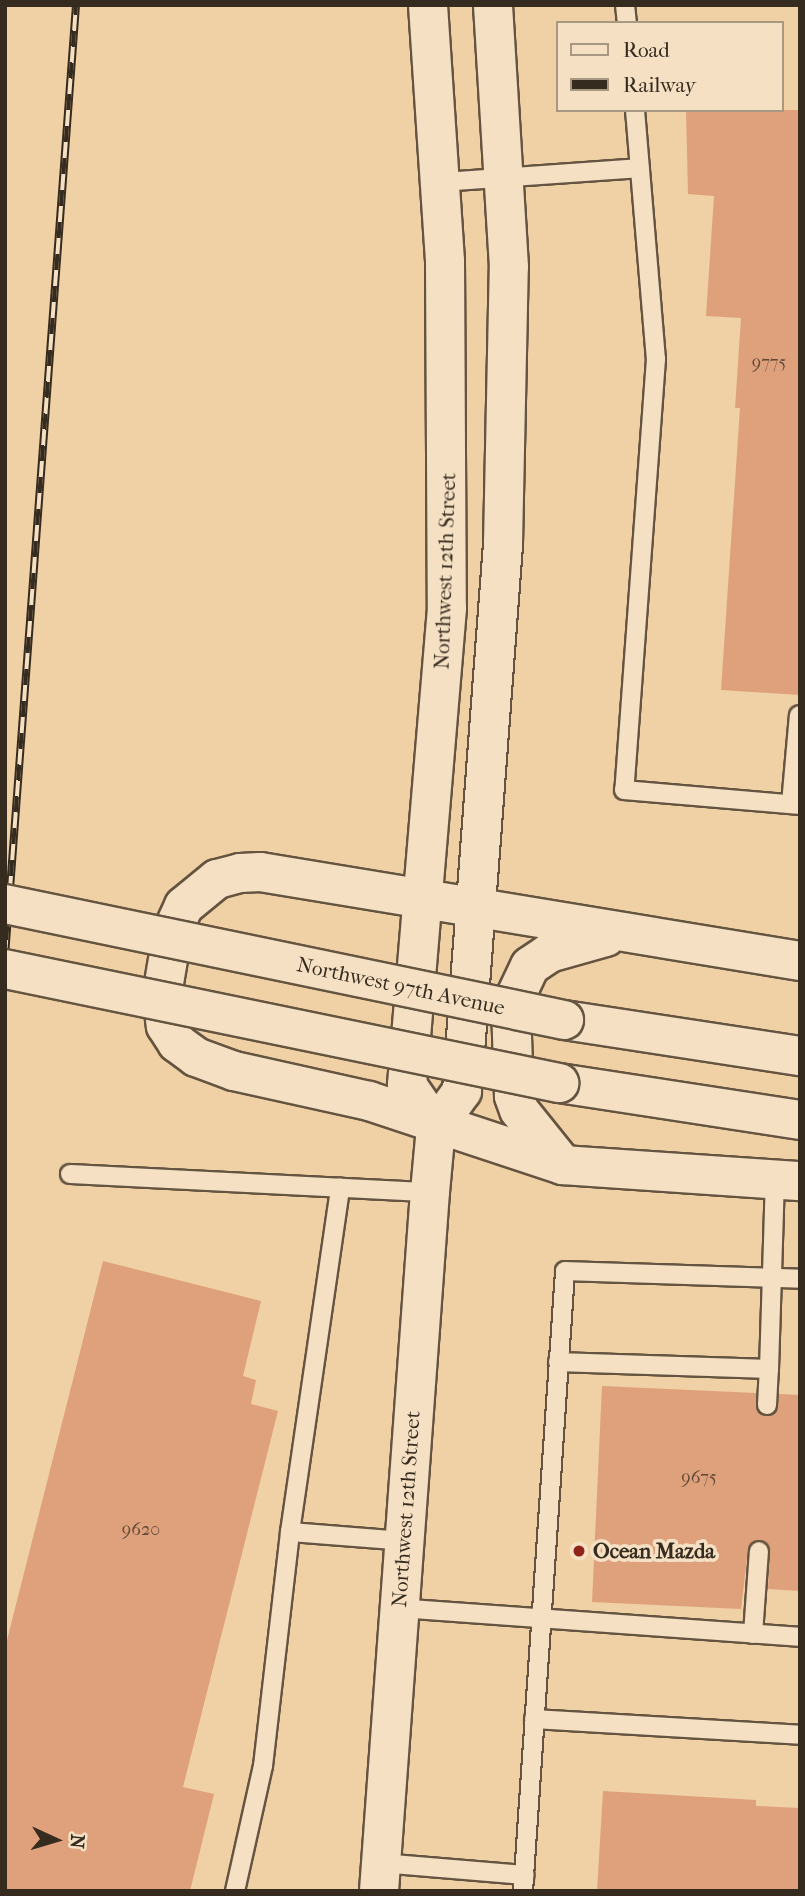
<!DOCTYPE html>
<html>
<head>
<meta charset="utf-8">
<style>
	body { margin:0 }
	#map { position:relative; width:805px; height:1896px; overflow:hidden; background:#f0d0a5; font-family:"IM FELL French Canon",serif }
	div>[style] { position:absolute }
	.building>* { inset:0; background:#dea17c }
	.roads { filter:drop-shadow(2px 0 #645440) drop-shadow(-2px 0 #645440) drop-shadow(0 2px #645440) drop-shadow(0 -2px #645440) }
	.service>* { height:18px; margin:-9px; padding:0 9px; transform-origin:9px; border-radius:9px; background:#f5e0c4 }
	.tertiary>* { height:38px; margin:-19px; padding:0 19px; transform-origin:19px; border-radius:19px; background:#f5e0c4 }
	.secondary>* { height:38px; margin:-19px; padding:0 19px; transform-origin:19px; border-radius:19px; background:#f5e0c4 }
	.rail>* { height:8px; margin-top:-4px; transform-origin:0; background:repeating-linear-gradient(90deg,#f5e0c4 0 16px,#352b1f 0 32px); box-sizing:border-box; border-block:2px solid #352b1f }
	.bridges { filter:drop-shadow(2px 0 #645440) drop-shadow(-2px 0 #645440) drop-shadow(0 2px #645440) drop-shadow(0 -2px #645440) }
	.tertiary-bridge>* { height:38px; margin:-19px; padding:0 19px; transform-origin:19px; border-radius:19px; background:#f5e0c4 }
	.dots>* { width:19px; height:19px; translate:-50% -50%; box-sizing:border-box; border:4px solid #f5e0c4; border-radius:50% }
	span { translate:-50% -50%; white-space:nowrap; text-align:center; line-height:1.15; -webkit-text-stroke:7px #f5e0c4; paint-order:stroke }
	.number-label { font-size:18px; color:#5f4836 }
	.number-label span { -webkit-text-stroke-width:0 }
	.street-label { font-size:21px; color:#352b1f }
	.poi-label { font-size:21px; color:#352b1f; font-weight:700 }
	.left { translate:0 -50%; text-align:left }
	.frame { position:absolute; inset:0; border:7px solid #352b1f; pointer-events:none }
	.legend { position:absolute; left:556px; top:21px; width:228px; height:91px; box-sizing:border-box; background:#f5e0c4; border:2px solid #a89882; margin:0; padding:9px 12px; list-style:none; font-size:21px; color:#352b1f }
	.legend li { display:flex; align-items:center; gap:14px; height:35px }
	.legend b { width:35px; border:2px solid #a89882 }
	.north { position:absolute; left:21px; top:1805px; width:70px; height:70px; -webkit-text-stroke:5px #f5e0c4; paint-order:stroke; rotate:94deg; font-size:19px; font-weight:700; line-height:28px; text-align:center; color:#352b1f }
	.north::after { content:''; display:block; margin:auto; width:24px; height:32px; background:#352b1f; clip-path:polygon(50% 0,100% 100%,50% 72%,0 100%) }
</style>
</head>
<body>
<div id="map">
	<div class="building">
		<div style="clip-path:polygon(686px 110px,800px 110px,800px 695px,721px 690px,740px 408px,735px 408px,741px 318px,706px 316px,714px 196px,688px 194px)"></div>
		<div style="clip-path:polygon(103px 1261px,261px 1301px,243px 1376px,256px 1380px,251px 1404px,278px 1411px,183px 1787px,214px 1794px,190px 1891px,5px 1891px,5px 1648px)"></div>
		<div style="clip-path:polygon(602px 1386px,756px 1393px,757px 1409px,767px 1416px,777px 1411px,779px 1394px,800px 1395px,800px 1591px,768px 1589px,770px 1551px,759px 1540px,748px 1550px,741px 1609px,592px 1602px)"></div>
		<div style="clip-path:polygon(603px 1791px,756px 1800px,756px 1806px,800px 1808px,800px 1891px,597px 1891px)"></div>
	</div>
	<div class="roads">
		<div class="service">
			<div style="left:625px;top:5px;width:18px;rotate:84deg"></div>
			<div style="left:635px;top:110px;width:250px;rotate:85.2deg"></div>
			<div style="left:656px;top:359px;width:432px;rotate:94.2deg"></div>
			<div style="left:624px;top:790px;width:177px;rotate:4.9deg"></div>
			<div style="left:442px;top:182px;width:198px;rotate:-4deg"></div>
			<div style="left:791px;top:804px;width:89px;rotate:-84.9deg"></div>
			<div style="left:70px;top:1174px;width:360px;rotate:2.9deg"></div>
			<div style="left:558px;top:1362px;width:211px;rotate:1.9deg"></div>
			<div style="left:769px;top:1369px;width:189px;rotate:-88.2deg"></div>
			<div style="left:767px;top:1405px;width:36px;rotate:-87deg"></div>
			<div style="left:290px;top:1532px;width:348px;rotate:-81.7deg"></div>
			<div style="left:398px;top:1608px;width:403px;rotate:4.1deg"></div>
			<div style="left:753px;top:1634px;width:83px;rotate:-85.9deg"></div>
			<div style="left:534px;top:1719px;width:266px;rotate:3.4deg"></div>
			<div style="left:381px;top:1863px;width:144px;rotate:4.8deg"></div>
			<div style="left:235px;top:1891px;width:128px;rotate:-77.4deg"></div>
			<div style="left:263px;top:1766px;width:236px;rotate:-83.4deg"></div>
			<div style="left:290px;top:1532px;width:114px;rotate:4.5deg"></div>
			<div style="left:523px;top:1891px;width:621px;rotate:-86.12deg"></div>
			<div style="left:565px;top:1271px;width:235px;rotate:1.9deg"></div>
		</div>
		<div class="tertiary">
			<div style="left:800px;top:961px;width:547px;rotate:-170.64deg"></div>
			<div style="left:260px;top:872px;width:20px;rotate:177deg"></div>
			<div style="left:240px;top:873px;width:24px;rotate:165deg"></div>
			<div style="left:217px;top:879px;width:43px;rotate:140.7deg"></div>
			<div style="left:184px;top:906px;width:26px;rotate:115deg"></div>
			<div style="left:173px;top:930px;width:66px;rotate:99.6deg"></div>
			<div style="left:162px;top:995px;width:31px;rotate:83deg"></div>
			<div style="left:166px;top:1026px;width:20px;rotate:57deg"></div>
			<div style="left:177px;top:1043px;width:24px;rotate:36deg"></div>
			<div style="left:196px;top:1057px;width:40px;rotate:20.2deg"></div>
			<div style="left:234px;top:1071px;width:138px;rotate:12.5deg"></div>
			<div style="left:369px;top:1101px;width:204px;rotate:18.3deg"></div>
			<div style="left:563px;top:1165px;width:238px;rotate:3.9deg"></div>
			<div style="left:564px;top:1020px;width:239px;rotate:8.7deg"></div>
			<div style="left:559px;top:1083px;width:244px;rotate:8.7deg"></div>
			<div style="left:563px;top:1165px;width:70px;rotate:-128.7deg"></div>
			<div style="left:519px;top:1110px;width:15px;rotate:-110deg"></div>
			<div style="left:514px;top:1096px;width:90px;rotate:-91.9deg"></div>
			<div style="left:511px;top:1006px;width:44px;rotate:-64.6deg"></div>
			<div style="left:530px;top:966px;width:23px;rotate:-34deg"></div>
			<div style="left:549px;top:953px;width:59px;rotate:-15.7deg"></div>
		</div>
		<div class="secondary">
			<div style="left:428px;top:5px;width:257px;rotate:86.2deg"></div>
			<div style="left:445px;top:261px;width:347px;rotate:89.7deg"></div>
			<div style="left:447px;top:608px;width:479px;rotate:94.8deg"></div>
			<div style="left:407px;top:1085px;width:51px;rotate:55.4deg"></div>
			<div style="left:379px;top:1891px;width:701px;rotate:-85.83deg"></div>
			<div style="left:430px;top:1192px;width:65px;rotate:-84.7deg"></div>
			<div style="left:436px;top:1127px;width:44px;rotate:-54.2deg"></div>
			<div style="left:462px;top:1091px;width:549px;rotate:-85.71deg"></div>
			<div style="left:503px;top:544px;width:277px;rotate:-88.8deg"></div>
			<div style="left:509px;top:267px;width:262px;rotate:-93.5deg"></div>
		</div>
	</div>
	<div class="rail">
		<div style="left:5px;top:956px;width:954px;rotate:-85.73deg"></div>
	</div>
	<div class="bridges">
		<div class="tertiary-bridge">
			<div style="left:5px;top:904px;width:571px;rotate:11.72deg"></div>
			<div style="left:5px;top:969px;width:566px;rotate:11.63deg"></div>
		</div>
	</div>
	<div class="dots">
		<div style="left:579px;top:1551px;background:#8f2418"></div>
	</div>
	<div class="number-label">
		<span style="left:769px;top:363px">9775</span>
		<span style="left:699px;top:1478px">9675</span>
		<span style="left:141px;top:1530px">9620</span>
	</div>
	<div class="street-label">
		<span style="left:445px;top:571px;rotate:-88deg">Northwest 12th Street</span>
		<span style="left:401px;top:986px;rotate:12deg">Northwest 97th Avenue</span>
		<span style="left:406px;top:1509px;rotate:-86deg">Northwest 12th Street</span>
	</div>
	<div class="poi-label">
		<span class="left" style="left:593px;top:1551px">Ocean Mazda</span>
	</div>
	<div class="frame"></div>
	<ul class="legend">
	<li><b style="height:9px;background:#f5e0c4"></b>Road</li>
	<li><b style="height:9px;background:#352b1f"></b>Railway</li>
	</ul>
	<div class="north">N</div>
</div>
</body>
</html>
